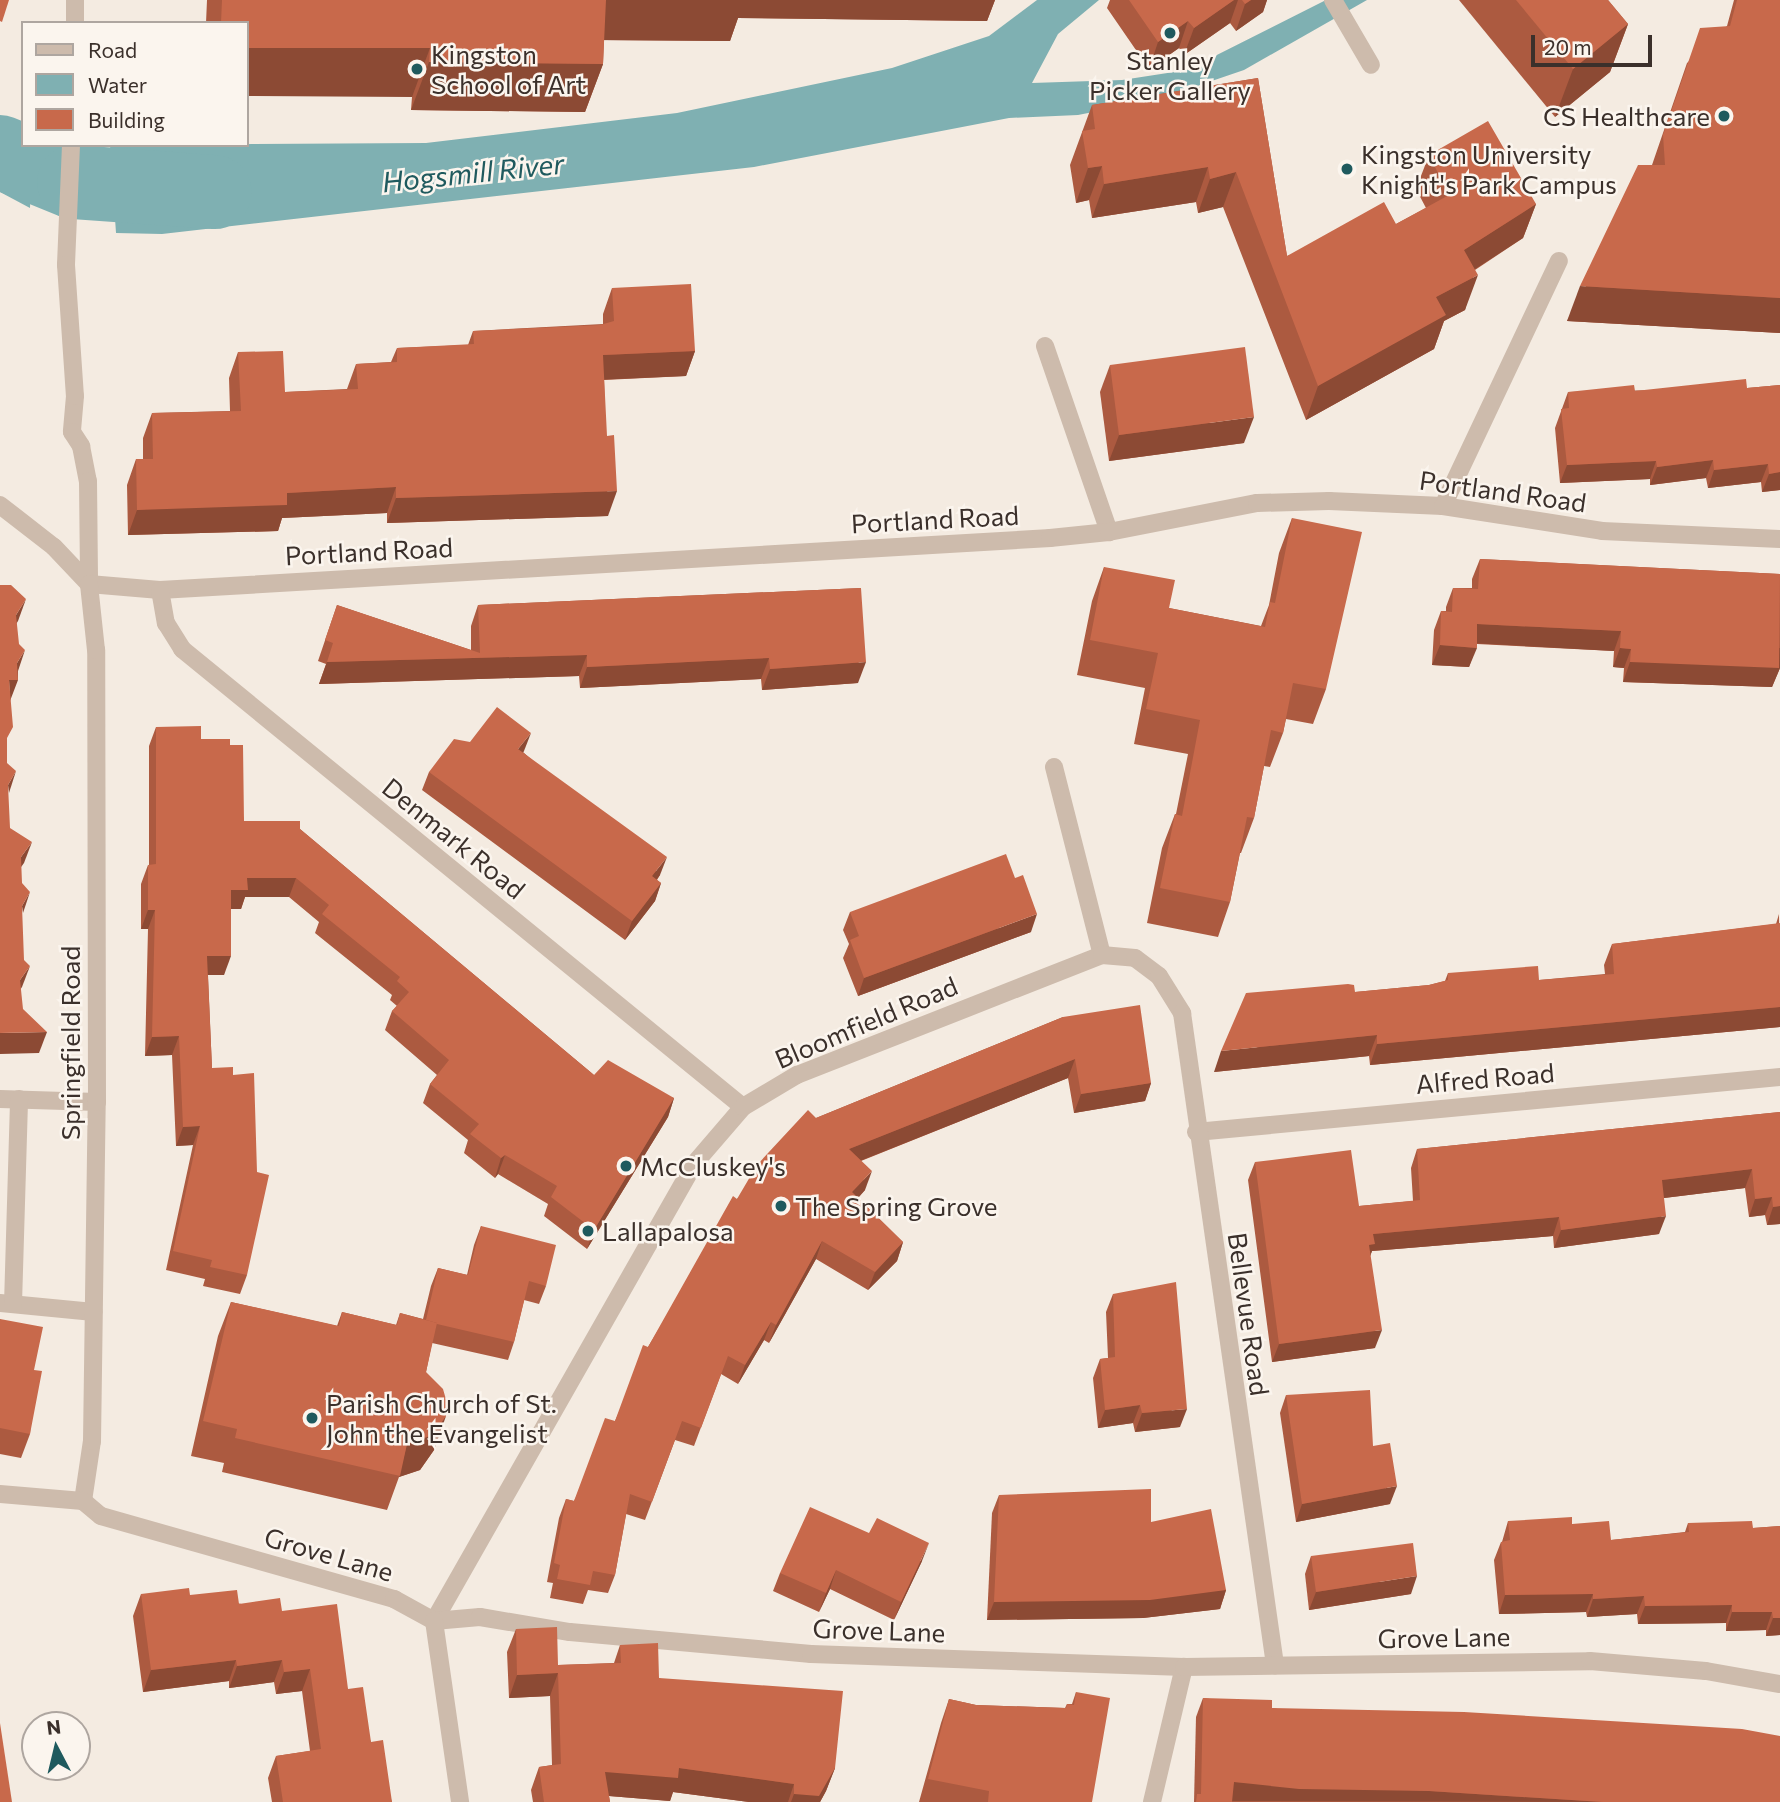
<!DOCTYPE html>
<html>
<head>
<meta charset="utf-8">
<style>
	body { margin:0 }
	#map { position:relative; width:1780px; height:1802px; overflow:hidden; background:#f4ebe1; font-family:Commissioner,sans-serif }
	div>[style] { position:absolute }
	.water>* { inset:0; background:#7fb0b2 }
	.river>* { height:74px; margin:-37px; padding:0 37px; transform-origin:37px; border-radius:37px; background:#7fb0b2 }
	.service>* { height:18px; margin:-9px; padding:0 9px; transform-origin:9px; border-radius:9px; background:#cdbbac }
	.pedestrian>* { height:18px; margin:-9px; padding:0 9px; transform-origin:9px; border-radius:9px; background:#cdbbac }
	.minor>* { height:18px; margin:-9px; padding:0 9px; transform-origin:9px; border-radius:9px; background:#cdbbac }
	.tertiary>* { height:18px; margin:-9px; padding:0 9px; transform-origin:9px; border-radius:9px; background:#cdbbac }
	.wall>* { inset:0; background:#ac5a40 }
	.shaded-wall>* { inset:0; background:#8c4a34 }
	.building>* { inset:0; background:#c8694b }
	.dots>* { width:19px; height:19px; translate:-50% -50%; box-sizing:border-box; border:4px solid #fbf5ee; border-radius:50% }
	span { translate:-50% -50%; white-space:nowrap; text-align:center; line-height:1.15; -webkit-text-stroke:5px #fbf5ee; paint-order:stroke }
	.poi-label { font-size:26px; color:#3b302b }
	.left { translate:0 -50%; text-align:left }
	.right { translate:-100% -50%; text-align:right }
	.street-label { font-size:26px; color:#3b302b }
	.water-label { font-size:28px; color:#1f5a5e; font-style:italic }
	.legend { position:absolute; left:21px; top:21px; width:228px; height:126px; box-sizing:border-box; background:#fbf5ee; border:2px solid #aea6a0; margin:0; padding:9px 12px; list-style:none; font-size:21px; color:#3b302b }
	.legend li { display:flex; align-items:center; gap:14px; height:35px }
	.legend b { width:35px; border:2px solid #aea6a0 }
	.north { position:absolute; left:21px; top:1711px; width:70px; height:70px; box-sizing:border-box; background:#fbf5ee; border:2px solid #aea6a0; border-radius:50%; rotate:353deg; font-size:19px; font-weight:700; line-height:28px; text-align:center; color:#3b302b }
	.north::after { content:''; display:block; margin:auto; width:24px; height:32px; background:#1f5a5e; clip-path:polygon(50% 0,100% 100%,50% 72%,0 100%) }
	.scale { position:absolute; left:1531px; top:35px; width:121px; height:32px; box-sizing:border-box; border:4px solid #3b302b; border-top:0; padding-left:9px; font-size:21px; line-height:24px; white-space:nowrap; color:#3b302b; -webkit-text-stroke:5px #fbf5ee; paint-order:stroke }
</style>
</head>
<body>
<div id="map">
	<div class="water">
		<div style="clip-path:polygon(1037px 0,1099px 0,1058px 34px,1032px 83px,1122px 80px,1187px 70px,1326px 0,1367px 0,1244px 70px,1159px 99px,1078px 115px,1009px 118px,754px 167px,162px 234px,116px 233px,110px 145px,426px 143px,677px 113px,892px 68px,989px 36px)"></div>
		<div style="clip-path:polygon(0 128px,23px 140px,23px 145px,32px 145px,30px 208px,0 192px)"></div>
	</div>
	<div class="river">
		<div style="left:0;top:152px;width:80px;rotate:22.1deg"></div>
		<div style="left:74px;top:182px;width:141px;rotate:4.1deg"></div>
	</div>
	<div class="service">
		<div style="left:1333px;top:0;width:75px;rotate:59.7deg"></div>
		<div style="left:75px;top:396px;width:36px;rotate:95deg"></div>
		<div style="left:72px;top:432px;width:17px;rotate:57deg"></div>
		<div style="left:81px;top:446px;width:36px;rotate:79deg"></div>
		<div style="left:88px;top:481px;width:103px;rotate:89.4deg"></div>
		<div style="left:0;top:1099px;width:97px;rotate:1.8deg"></div>
		<div style="left:0;top:1303px;width:94px;rotate:5.5deg"></div>
		<div style="left:13px;top:1304px;width:205px;rotate:-88.3deg"></div>
	</div>
	<div class="pedestrian">
		<div style="left:75px;top:23px;width:23px;rotate:-90deg"></div>
		<div style="left:71px;top:145px;width:120px;rotate:92.4deg"></div>
		<div style="left:66px;top:265px;width:131px;rotate:86.1deg"></div>
	</div>
	<div class="minor">
		<div style="left:1045px;top:346px;width:197px;rotate:71deg"></div>
		<div style="left:0;top:505px;width:68px;rotate:37.9deg"></div>
		<div style="left:54px;top:547px;width:51px;rotate:46.6deg"></div>
		<div style="left:1443px;top:506px;width:271px;rotate:-64.7deg"></div>
		<div style="left:89px;top:584px;width:71px;rotate:4.8deg"></div>
		<div style="left:160px;top:590px;width:892px;rotate:-3.34deg"></div>
		<div style="left:1050px;top:538px;width:59px;rotate:-5.8deg"></div>
		<div style="left:1109px;top:532px;width:151px;rotate:-11.1deg"></div>
		<div style="left:1257px;top:503px;width:72px;rotate:-1.6deg"></div>
		<div style="left:1329px;top:501px;width:114px;rotate:2.5deg"></div>
		<div style="left:1443px;top:506px;width:161px;rotate:8.9deg"></div>
		<div style="left:1602px;top:531px;width:178px;rotate:2.6deg"></div>
		<div style="left:160px;top:590px;width:34px;rotate:80deg"></div>
		<div style="left:166px;top:623px;width:31px;rotate:58deg"></div>
		<div style="left:182px;top:649px;width:724px;rotate:39.23deg"></div>
		<div style="left:1054px;top:767px;width:194px;rotate:75.7deg"></div>
		<div style="left:1196px;top:1132px;width:587px;rotate:-5.38deg"></div>
		<div style="left:83px;top:1501px;width:61px;rotate:-81.5deg"></div>
		<div style="left:92px;top:1441px;width:339px;rotate:-89.2deg"></div>
		<div style="left:97px;top:1102px;width:452px;rotate:-90.1deg"></div>
		<div style="left:96px;top:650px;width:66px;rotate:-96.1deg"></div>
		<div style="left:434px;top:1621px;width:526px;rotate:-60.36deg"></div>
		<div style="left:694px;top:1164px;width:75px;rotate:-49.3deg"></div>
		<div style="left:743px;top:1107px;width:63px;rotate:-30.7deg"></div>
		<div style="left:797px;top:1075px;width:328px;rotate:-21.5deg"></div>
		<div style="left:1102px;top:955px;width:33px;rotate:5deg"></div>
		<div style="left:1135px;top:958px;width:30px;rotate:37deg"></div>
		<div style="left:1159px;top:976px;width:44px;rotate:58.1deg"></div>
		<div style="left:1182px;top:1013px;width:659px;rotate:81.88deg"></div>
		<div style="left:1152px;top:1802px;width:139px;rotate:-76.7deg"></div>
	</div>
	<div class="tertiary">
		<div style="left:0;top:1494px;width:83px;rotate:4.8deg"></div>
		<div style="left:83px;top:1501px;width:23px;rotate:40deg"></div>
		<div style="left:101px;top:1516px;width:305px;rotate:15.8deg"></div>
		<div style="left:394px;top:1599px;width:46px;rotate:28.8deg"></div>
		<div style="left:434px;top:1621px;width:46px;rotate:-5deg"></div>
		<div style="left:480px;top:1617px;width:91px;rotate:9.5deg"></div>
		<div style="left:570px;top:1632px;width:242px;rotate:5.2deg"></div>
		<div style="left:811px;top:1654px;width:373px;rotate:2deg"></div>
		<div style="left:1184px;top:1667px;width:406px;rotate:-0.8deg"></div>
		<div style="left:1590px;top:1661px;width:116px;rotate:4.9deg"></div>
		<div style="left:1706px;top:1671px;width:75px;rotate:10deg"></div>
		<div style="left:434px;top:1621px;width:183px;rotate:81.8deg"></div>
	</div>
	<div class="wall">
		<div style="clip-path:polygon(207px 0,995px 0,987px 21px,738px 18px,730px 41px,604px 40px,603px 64px,585px 112px,411px 110px,412px 97px,247px 23px,206px 23px)"></div>
		<div style="clip-path:polygon(1110px 0,1267px 0,1263px 12px,1236px 31px,1230px 23px,1184px 55px,1179px 48px,1149px 69px,1107px 8px)"></div>
		<div style="clip-path:polygon(1459px 0,1608px 0,1628px 24px,1610px 72px,1555px 117px)"></div>
		<div style="clip-path:polygon(1734px 0,1780px 0,1780px 333px,1567px 321px,1652px 165px,1687px 63px,1727px 26px)"></div>
		<div style="clip-path:polygon(1258px 78px,1287px 256px,1396px 224px,1426px 208px,1416px 189px,1429px 155px,1536px 204px,1523px 238px,1475px 270px,1465px 310px,1444px 321px,1434px 349px,1306px 420px,1223px 207px,1198px 213px,1196px 202px,1092px 218px,1089px 200px,1076px 203px,1070px 165px,1092px 105px)"></div>
		<div style="clip-path:polygon(612px 288px,695px 351px,686px 376px,604px 380px,608px 516px,387px 523px,387px 513px,282px 518px,278px 531px,128px 535px,127px 485px,136px 459px,143px 459px,143px 438px,152px 413px,230px 411px,229px 378px,238px 352px,285px 392px,347px 389px,356px 364px,391px 362px,397px 348px,468px 345px,473px 331px,603px 324px,603px 314px)"></div>
		<div style="clip-path:polygon(1110px 365px,1244px 443px,1109px 461px,1100px 392px)"></div>
		<div style="clip-path:polygon(1780px 385px,1780px 490px,1762px 492px,1761px 482px,1708px 488px,1706px 478px,1650px 485px,1650px 479px,1560px 483px,1555px 428px,1568px 392px,1747px 388px)"></div>
		<div style="clip-path:polygon(1292px 518px,1326px 689px,1313px 724px,1286px 719px,1283px 733px,1270px 767px,1264px 766px,1254px 818px,1241px 853px,1240px 853px,1230px 902px,1218px 937px,1147px 923px,1162px 848px,1175px 814px,1176px 814px,1188px 754px,1134px 744px,1145px 688px,1077px 675px,1092px 601px,1104px 567px,1169px 608px,1261px 626px,1269px 605px,1279px 553px)"></div>
		<div style="clip-path:polygon(1480px 559px,1780px 574px,1780px 668px,1772px 687px,1623px 682px,1624px 668px,1613px 667px,1614px 651px,1477px 644px,1469px 667px,1432px 665px,1434px 630px,1441px 611px,1446px 611px,1446px 607px,1453px 588px,1472px 588px,1472px 579px)"></div>
		<div style="clip-path:polygon(861px 588px,858px 683px,762px 690px,761px 679px,580px 688px,579px 676px,319px 684px,326px 664px,318px 661px,337px 605px,471px 650px,471px 626px,478px 605px)"></div>
		<div style="clip-path:polygon(156px 727px,201px 739px,230px 745px,244px 821px,300px 829px,594px 1075px,674px 1098px,668px 1117px,587px 1249px,544px 1216px,548px 1204px,498px 1174px,495px 1178px,464px 1153px,468px 1140px,423px 1103px,430px 1084px,437px 1075px,385px 1030px,392px 1011px,397px 1006px,390px 1000px,392px 995px,315px 933px,319px 922px,289px 897px,245px 897px,241px 909px,231px 909px,224px 975px,208px 975px,212px 1068px,247px 1275px,240px 1294px,203px 1286px,205px 1279px,166px 1270px,193px 1145px,176px 1146px,172px 1055px,145px 1056px,148px 929px,141px 929px,141px 884px,148px 865px,149px 865px,149px 746px)"></div>
		<div style="clip-path:polygon(524px 751px,523px 752px,660px 875px,657px 880px,661px 883px,655px 901px,625px 940px,422px 790px,429px 772px)"></div>
		<div style="clip-path:polygon(850px 912px,1031px 932px,858px 996px,843px 958px,849px 944px,843px 930px)"></div>
		<div style="clip-path:polygon(1779px 914px,1780px 1027px,1370px 1065px,1369px 1056px,1214px 1072px,1355px 992px,1429px 985px,1445px 981px,1448px 973px,1539px 980px,1605px 974px,1604px 965px,1612px 944px,1776px 924px)"></div>
		<div style="clip-path:polygon(1063px 1017px,1151px 1083px,1145px 1101px,1074px 1113px,1068px 1078px,861px 1161px,865px 1190px,858px 1198px,903px 1242px,897px 1261px,868px 1290px,816px 1259px,769px 1343px,764px 1340px,738px 1384px,721px 1374px,694px 1446px,675px 1440px,645px 1520px,626px 1514px,615px 1575px,608px 1593px,588px 1590px,583px 1604px,550px 1598px,553px 1583px,547px 1582px,559px 1518px,566px 1499px,574px 1501px,615px 1421px,648px 1347px,737px 1199px,816px 1118px)"></div>
		<div style="clip-path:polygon(1780px 1112px,1780px 1224px,1767px 1225px,1765px 1215px,1749px 1217px,1745px 1188px,1664px 1198px,1659px 1234px,1554px 1248px,1553px 1236px,1372px 1251px,1370px 1256px,1375px 1348px,1272px 1362px,1248px 1180px,1255px 1162px,1359px 1206px,1413px 1201px,1411px 1168px,1417px 1149px)"></div>
		<div style="clip-path:polygon(481px 1226px,546px 1286px,539px 1304px,524px 1300px,514px 1342px,508px 1360px,432px 1343px,426px 1372px,434px 1450px,420px 1470px,399px 1477px,387px 1510px,222px 1472px,224px 1463px,191px 1456px,218px 1336px,231px 1302px,337px 1326px,342px 1312px,396px 1325px,400px 1313px,423px 1319px,431px 1286px,438px 1268px,467px 1275px,474px 1245px)"></div>
		<div style="clip-path:polygon(1113px 1294px,1180px 1427px,1135px 1432px,1133px 1423px,1098px 1428px,1093px 1378px,1100px 1359px,1108px 1358px,1106px 1312px)"></div>
		<div style="clip-path:polygon(0 1319px,34px 1370px,30px 1434px,21px 1458px,0 1454px)"></div>
		<div style="clip-path:polygon(1286px 1395px,1373px 1446px,1390px 1504px,1296px 1522px,1280px 1413px)"></div>
		<div style="clip-path:polygon(999px 1495px,1151px 1522px,1226px 1590px,1220px 1609px,1143px 1618px,987px 1620px,992px 1513px)"></div>
		<div style="clip-path:polygon(1508px 1521px,1572px 1524px,1611px 1540px,1685px 1532px,1688px 1523px,1753px 1528px,1780px 1526px,1780px 1635px,1766px 1636px,1766px 1630px,1726px 1631px,1726px 1623px,1638px 1624px,1637px 1614px,1587px 1617px,1586px 1612px,1499px 1614px,1494px 1560px,1501px 1542px,1502px 1542px)"></div>
		<div style="clip-path:polygon(1311px 1556px,1411px 1594px,1309px 1610px,1305px 1574px)"></div>
		<div style="clip-path:polygon(922px 1561px,894px 1620px,830px 1589px,819px 1612px,773px 1591px,780px 1573px)"></div>
		<div style="clip-path:polygon(141px 1594px,190px 1595px,282px 1611px,348px 1689px,371px 1742px,392px 1802px,272px 1802px,268px 1778px,276px 1756px,310px 1751px,302px 1691px,276px 1694px,274px 1682px,229px 1688px,229px 1681px,143px 1692px,133px 1616px)"></div>
		<div style="clip-path:polygon(516px 1629px,558px 1665px,614px 1663px,620px 1645px,659px 1678px,835px 1768px,826px 1791px,820px 1802px,749px 1802px,673px 1792px,670px 1801px,609px 1796px,610px 1802px,533px 1802px,531px 1790px,539px 1767px,552px 1765px,550px 1696px,509px 1698px,507px 1652px)"></div>
		<div style="clip-path:polygon(1076px 1692px,1092px 1802px,919px 1802px,941px 1723px,949px 1699px,976px 1705px,1065px 1708px,1067px 1704px,1072px 1704px)"></div>
		<div style="clip-path:polygon(1203px 1698px,1272px 1708px,1780px 1802px,1194px 1802px,1196px 1717px)"></div>
	</div>
	<div class="shaded-wall">
		<div style="clip-path:polygon(603px 0,995px 0,987px 21px,738px 18px,730px 41px,589px 40px)"></div>
		<div style="clip-path:polygon(1234px 0,1238px 0,1230px 23px,1184px 55px,1194px 28px)"></div>
		<div style="clip-path:polygon(1251px 0,1267px 0,1263px 12px,1236px 31px,1245px 4px)"></div>
		<div style="clip-path:polygon(1188px 21px,1179px 48px,1149px 69px,1158px 42px)"></div>
		<div style="clip-path:polygon(1628px 24px,1610px 72px,1555px 117px,1573px 69px)"></div>
		<div style="clip-path:polygon(247px 48px,430px 48px,412px 97px,247px 96px)"></div>
		<div style="clip-path:polygon(429px 62px,603px 64px,585px 112px,411px 110px)"></div>
		<div style="clip-path:polygon(1102px 166px,1089px 200px,1076px 203px,1088px 168px)"></div>
		<div style="clip-path:polygon(1208px 167px,1196px 202px,1092px 218px,1104px 184px)"></div>
		<div style="clip-path:polygon(1236px 172px,1223px 207px,1198px 213px,1210px 179px)"></div>
		<div style="clip-path:polygon(1536px 204px,1523px 238px,1452px 284px,1464px 250px)"></div>
		<div style="clip-path:polygon(1478px 275px,1465px 310px,1444px 321px,1434px 349px,1306px 420px,1318px 386px,1436px 297px)"></div>
		<div style="clip-path:polygon(1580px 286px,1780px 298px,1780px 333px,1567px 321px)"></div>
		<div style="clip-path:polygon(695px 351px,686px 376px,594px 380px,603px 355px)"></div>
		<div style="clip-path:polygon(1254px 417px,1244px 443px,1109px 461px,1119px 435px)"></div>
		<div style="clip-path:polygon(1713px 460px,1706px 478px,1650px 485px,1657px 467px)"></div>
		<div style="clip-path:polygon(1656px 461px,1650px 479px,1560px 483px,1567px 465px)"></div>
		<div style="clip-path:polygon(1768px 464px,1761px 482px,1708px 488px,1714px 470px)"></div>
		<div style="clip-path:polygon(1780px 472px,1780px 490px,1762px 492px,1769px 474px)"></div>
		<div style="clip-path:polygon(396px 487px,387px 513px,282px 518px,278px 531px,128px 535px,137px 510px,287px 493px)"></div>
		<div style="clip-path:polygon(617px 491px,608px 516px,387px 523px,396px 498px)"></div>
		<div style="clip-path:polygon(26px 599px,18px 621px,8px 637px,16px 615px)"></div>
		<div style="clip-path:polygon(1477px 624px,1621px 631px,1614px 651px,1470px 643px)"></div>
		<div style="clip-path:polygon(1440px 645px,1477px 648px,1469px 667px,1432px 665px)"></div>
		<div style="clip-path:polygon(1620px 648px,1631px 649px,1624px 668px,1613px 667px)"></div>
		<div style="clip-path:polygon(1780px 648px,1780px 668px,1772px 687px,1623px 682px,1630px 662px)"></div>
		<div style="clip-path:polygon(25px 650px,18px 671px,18px 680px,10px 701px,9px 680px,17px 663px)"></div>
		<div style="clip-path:polygon(587px 655px,579px 676px,319px 684px,327px 662px)"></div>
		<div style="clip-path:polygon(769px 658px,761px 679px,580px 688px,587px 667px)"></div>
		<div style="clip-path:polygon(866px 662px,858px 683px,762px 690px,770px 669px)"></div>
		<div style="clip-path:polygon(531px 733px,524px 751px,512px 767px,518px 749px)"></div>
		<div style="clip-path:polygon(16px 771px,9px 793px,8px 785px)"></div>
		<div style="clip-path:polygon(32px 842px,24px 863px,13px 878px,21px 857px)"></div>
		<div style="clip-path:polygon(667px 857px,660px 875px,645px 894px,652px 876px)"></div>
		<div style="clip-path:polygon(247px 878px,296px 878px,289px 897px,245px 897px,241px 909px,224px 909px,231px 890px)"></div>
		<div style="clip-path:polygon(661px 883px,655px 901px,625px 940px,632px 921px)"></div>
		<div style="clip-path:polygon(30px 892px,23px 913px,22px 906px)"></div>
		<div style="clip-path:polygon(148px 910px,155px 910px,148px 929px,141px 929px)"></div>
		<div style="clip-path:polygon(1037px 914px,1031px 932px,858px 996px,864px 978px)"></div>
		<div style="clip-path:polygon(207px 956px,231px 956px,224px 975px,200px 975px)"></div>
		<div style="clip-path:polygon(30px 966px,22px 987px,12px 1002px,20px 980px)"></div>
		<div style="clip-path:polygon(1780px 1007px,1780px 1027px,1370px 1065px,1377px 1044px)"></div>
		<div style="clip-path:polygon(47px 1032px,39px 1053px,0 1054px,0 1033px)"></div>
		<div style="clip-path:polygon(1377px 1035px,1369px 1056px,1214px 1072px,1221px 1051px)"></div>
		<div style="clip-path:polygon(179px 1036px,172px 1055px,145px 1056px,152px 1037px)"></div>
		<div style="clip-path:polygon(1075px 1059px,1068px 1078px,842px 1168px,849px 1149px)"></div>
		<div style="clip-path:polygon(1151px 1083px,1145px 1101px,1074px 1113px,1081px 1094px)"></div>
		<div style="clip-path:polygon(674px 1098px,668px 1117px,587px 1249px,594px 1230px)"></div>
		<div style="clip-path:polygon(200px 1126px,193px 1145px,176px 1146px,183px 1127px)"></div>
		<div style="clip-path:polygon(505px 1155px,498px 1174px,495px 1178px,501px 1158px)"></div>
		<div style="clip-path:polygon(1752px 1169px,1745px 1188px,1656px 1199px,1662px 1180px)"></div>
		<div style="clip-path:polygon(872px 1171px,865px 1190px,846px 1211px,852px 1192px)"></div>
		<div style="clip-path:polygon(1772px 1197px,1765px 1215px,1749px 1217px,1755px 1199px)"></div>
		<div style="clip-path:polygon(1780px 1206px,1780px 1224px,1767px 1225px,1773px 1207px)"></div>
		<div style="clip-path:polygon(1666px 1216px,1659px 1234px,1554px 1248px,1561px 1230px)"></div>
		<div style="clip-path:polygon(1559px 1217px,1553px 1236px,1372px 1251px,1368px 1262px,1362px 1263px,1373px 1234px)"></div>
		<div style="clip-path:polygon(822px 1241px,816px 1259px,769px 1343px,776px 1325px)"></div>
		<div style="clip-path:polygon(903px 1242px,897px 1261px,868px 1290px,875px 1272px)"></div>
		<div style="clip-path:polygon(771px 1322px,764px 1340px,738px 1384px,745px 1365px)"></div>
		<div style="clip-path:polygon(1382px 1330px,1375px 1348px,1272px 1362px,1279px 1344px)"></div>
		<div style="clip-path:polygon(1140px 1405px,1133px 1423px,1098px 1428px,1105px 1410px)"></div>
		<div style="clip-path:polygon(1187px 1409px,1180px 1427px,1135px 1432px,1142px 1413px)"></div>
		<div style="clip-path:polygon(446px 1416px,434px 1450px,420px 1470px,399px 1477px,407px 1444px)"></div>
		<div style="clip-path:polygon(1397px 1486px,1390px 1504px,1296px 1522px,1302px 1504px)"></div>
		<div style="clip-path:polygon(929px 1543px,922px 1561px,894px 1620px,901px 1602px)"></div>
		<div style="clip-path:polygon(836px 1570px,830px 1589px,819px 1612px,826px 1593px)"></div>
		<div style="clip-path:polygon(1417px 1576px,1411px 1594px,1309px 1610px,1316px 1592px)"></div>
		<div style="clip-path:polygon(1226px 1590px,1220px 1609px,1143px 1618px,987px 1620px,994px 1602px)"></div>
		<div style="clip-path:polygon(1593px 1594px,1586px 1612px,1499px 1614px,1505px 1595px)"></div>
		<div style="clip-path:polygon(1644px 1596px,1637px 1614px,1587px 1617px,1593px 1599px)"></div>
		<div style="clip-path:polygon(1732px 1605px,1726px 1623px,1638px 1624px,1645px 1606px)"></div>
		<div style="clip-path:polygon(1732px 1612px,1772px 1612px,1766px 1630px,1726px 1631px)"></div>
		<div style="clip-path:polygon(1773px 1618px,1780px 1618px,1780px 1635px,1766px 1636px)"></div>
		<div style="clip-path:polygon(236px 1660px,229px 1681px,143px 1692px,151px 1670px)"></div>
		<div style="clip-path:polygon(282px 1660px,274px 1682px,229px 1688px,237px 1666px)"></div>
		<div style="clip-path:polygon(310px 1669px,302px 1691px,276px 1694px,284px 1672px)"></div>
		<div style="clip-path:polygon(558px 1673px,550px 1696px,509px 1698px,517px 1675px)"></div>
		<div style="clip-path:polygon(679px 1768px,794px 1784px,788px 1802px,749px 1802px,673px 1792px,670px 1801px,597px 1795px,605px 1772px)"></div>
		<div style="clip-path:polygon(835px 1768px,826px 1791px,820px 1802px,791px 1802px,794px 1794px)"></div>
		<div style="clip-path:polygon(1234px 1782px,1429px 1791px,1603px 1802px,1227px 1801px)"></div>
	</div>
	<div class="building">
		<div style="clip-path:polygon(0 0,9px 0,2px 22px,0 21px)"></div>
		<div style="clip-path:polygon(222px 0,606px 0,603px 64px,429px 62px,430px 48px,247px 48px,247px 23px,221px 23px)"></div>
		<div style="clip-path:polygon(1129px 0,1234px 0,1194px 28px,1188px 21px,1158px 42px)"></div>
		<div style="clip-path:polygon(1242px 0,1251px 0,1245px 4px)"></div>
		<div style="clip-path:polygon(1516px 0,1608px 0,1628px 24px,1573px 69px)"></div>
		<div style="clip-path:polygon(1737px 0,1780px 0,1780px 298px,1580px 286px,1638px 165px,1665px 165px,1663px 135px,1700px 28px,1730px 26px)"></div>
		<div style="clip-path:polygon(1258px 78px,1287px 256px,1384px 202px,1396px 224px,1449px 195px,1429px 155px,1488px 121px,1536px 204px,1464px 250px,1478px 275px,1436px 297px,1446px 315px,1318px 386px,1236px 172px,1210px 179px,1208px 167px,1104px 184px,1102px 166px,1088px 168px,1082px 131px,1095px 129px,1092px 105px)"></div>
		<div style="clip-path:polygon(691px 284px,695px 351px,603px 355px,607px 436px,614px 435px,617px 491px,396px 498px,396px 487px,287px 493px,287px 505px,137px 510px,136px 459px,153px 459px,152px 413px,241px 411px,238px 352px,283px 351px,285px 392px,358px 389px,356px 364px,397px 362px,397px 348px,474px 344px,473px 331px,600px 325px,614px 321px,612px 288px)"></div>
		<div style="clip-path:polygon(1245px 347px,1254px 417px,1119px 435px,1110px 365px)"></div>
		<div style="clip-path:polygon(1746px 379px,1747px 388px,1780px 385px,1780px 472px,1769px 474px,1768px 464px,1714px 470px,1713px 460px,1657px 467px,1656px 461px,1567px 465px,1561px 409px,1569px 408px,1568px 392px,1634px 385px,1635px 391px)"></div>
		<div style="clip-path:polygon(1292px 518px,1362px 532px,1326px 689px,1293px 683px,1283px 733px,1271px 730px,1254px 818px,1247px 817px,1230px 902px,1160px 888px,1175px 814px,1182px 816px,1200px 720px,1146px 709px,1158px 653px,1090px 640px,1104px 567px,1175px 580px,1169px 608px,1265px 627px,1270px 602px,1275px 603px)"></div>
		<div style="clip-path:polygon(1480px 559px,1780px 574px,1779px 668px,1630px 662px,1631px 649px,1620px 648px,1621px 631px,1477px 624px,1477px 648px,1440px 645px,1441px 611px,1452px 612px,1453px 588px,1478px 589px)"></div>
		<div style="clip-path:polygon(0 585px,11px 585px,26px 599px,16px 615px,19px 644px,25px 650px,17px 663px,18px 680px,9px 680px,13px 727px,7px 738px,7px 763px,16px 771px,8px 785px,10px 828px,32px 842px,21px 857px,22px 883px,30px 892px,22px 906px,24px 960px,30px 966px,20px 980px,23px 1009px,47px 1032px,0 1033px)"></div>
		<div style="clip-path:polygon(861px 588px,866px 662px,770px 669px,769px 658px,587px 667px,587px 655px,327px 662px,333px 643px,325px 640px,337px 605px,480px 653px,478px 605px)"></div>
		<div style="clip-path:polygon(497px 707px,531px 733px,518px 749px,667px 857px,652px 876px,661px 883px,632px 921px,429px 772px,454px 739px,470px 742px)"></div>
		<div style="clip-path:polygon(201px 726px,201px 739px,230px 739px,230px 745px,243px 745px,244px 821px,300px 821px,300px 829px,594px 1075px,608px 1060px,674px 1098px,594px 1230px,551px 1197px,557px 1186px,505px 1155px,501px 1158px,470px 1134px,479px 1124px,430px 1084px,449px 1060px,392px 1011px,409px 992px,397px 981px,400px 977px,322px 914px,329px 905px,296px 878px,247px 878px,248px 890px,231px 890px,231px 956px,207px 956px,212px 1068px,233px 1067px,233px 1075px,254px 1073px,257px 1172px,269px 1175px,247px 1275px,210px 1267px,212px 1260px,173px 1251px,200px 1126px,183px 1127px,179px 1036px,152px 1037px,155px 910px,148px 910px,148px 865px,156px 864px,156px 727px)"></div>
		<div style="clip-path:polygon(1006px 854px,1015px 878px,1023px 875px,1037px 914px,864px 978px,850px 940px,859px 936px,850px 912px)"></div>
		<div style="clip-path:polygon(1780px 923px,1780px 1007px,1377px 1044px,1377px 1035px,1221px 1051px,1246px 993px,1348px 984px,1354px 985px,1355px 992px,1429px 985px,1448px 980px,1448px 973px,1538px 966px,1539px 980px,1614px 974px,1612px 944px)"></div>
		<div style="clip-path:polygon(1140px 1005px,1151px 1083px,1081px 1094px,1075px 1059px,849px 1149px,872px 1171px,852px 1192px,903px 1242px,875px 1272px,822px 1241px,776px 1325px,771px 1322px,745px 1365px,728px 1356px,701px 1428px,682px 1421px,652px 1502px,630px 1494px,615px 1575px,593px 1571px,590px 1585px,557px 1579px,560px 1565px,554px 1563px,566px 1499px,574px 1501px,605px 1418px,615px 1421px,643px 1345px,648px 1347px,733px 1196px,737px 1199px,757px 1165px,808px 1110px,816px 1118px,1063px 1017px)"></div>
		<div style="clip-path:polygon(1780px 1112px,1780px 1206px,1773px 1207px,1772px 1197px,1755px 1199px,1752px 1169px,1662px 1180px,1666px 1216px,1561px 1230px,1559px 1217px,1373px 1234px,1375px 1244px,1369px 1245px,1382px 1330px,1279px 1344px,1255px 1162px,1351px 1150px,1359px 1206px,1420px 1200px,1417px 1149px)"></div>
		<div style="clip-path:polygon(481px 1226px,556px 1245px,546px 1286px,529px 1281px,514px 1342px,437px 1324px,437px 1323px,426px 1320px,438px 1268px,468px 1275px)"></div>
		<div style="clip-path:polygon(1176px 1282px,1187px 1409px,1142px 1413px,1140px 1405px,1105px 1410px,1100px 1359px,1115px 1357px,1113px 1294px)"></div>
		<div style="clip-path:polygon(231px 1302px,339px 1326px,342px 1312px,397px 1325px,400px 1313px,437px 1323px,426px 1372px,443px 1389px,447px 1403px,446px 1416px,433px 1435px,407px 1444px,400px 1476px,235px 1438px,237px 1429px,203px 1421px)"></div>
		<div style="clip-path:polygon(0 1319px,43px 1327px,34px 1370px,42px 1371px,30px 1434px,0 1428px)"></div>
		<div style="clip-path:polygon(1370px 1390px,1373px 1446px,1390px 1443px,1397px 1486px,1302px 1504px,1286px 1395px)"></div>
		<div style="clip-path:polygon(1151px 1489px,1151px 1522px,1211px 1509px,1226px 1590px,1150px 1600px,994px 1602px,999px 1495px)"></div>
		<div style="clip-path:polygon(810px 1507px,869px 1533px,877px 1518px,929px 1543px,901px 1602px,836px 1570px,826px 1593px,780px 1573px)"></div>
		<div style="clip-path:polygon(1572px 1517px,1572px 1524px,1609px 1521px,1611px 1540px,1689px 1532px,1688px 1523px,1752px 1521px,1753px 1528px,1780px 1526px,1780px 1618px,1773px 1618px,1772px 1612px,1732px 1612px,1732px 1605px,1645px 1606px,1644px 1596px,1593px 1599px,1593px 1594px,1505px 1595px,1501px 1542px,1510px 1540px,1508px 1521px)"></div>
		<div style="clip-path:polygon(1413px 1543px,1417px 1576px,1316px 1592px,1311px 1556px)"></div>
		<div style="clip-path:polygon(189px 1588px,190px 1595px,237px 1590px,239px 1604px,280px 1598px,282px 1611px,337px 1604px,348px 1689px,363px 1687px,371px 1742px,383px 1740px,392px 1802px,283px 1802px,276px 1756px,321px 1749px,310px 1669px,284px 1672px,282px 1660px,237px 1666px,236px 1660px,151px 1670px,141px 1594px)"></div>
		<div style="clip-path:polygon(557px 1627px,558px 1665px,621px 1663px,620px 1645px,658px 1643px,659px 1678px,843px 1691px,835px 1768px,819px 1796px,794px 1794px,794px 1784px,679px 1768px,678px 1778px,605px 1772px,610px 1802px,544px 1802px,539px 1767px,561px 1764px,558px 1673px,517px 1675px,516px 1629px)"></div>
		<div style="clip-path:polygon(1076px 1692px,1110px 1698px,1092px 1802px,988px 1802px,989px 1791px,928px 1779px,949px 1699px,976px 1705px,1066px 1708px,1067px 1704px,1074px 1705px)"></div>
		<div style="clip-path:polygon(1203px 1698px,1272px 1700px,1272px 1708px,1464px 1712px,1742px 1729px,1780px 1736px,1780px 1802px,1603px 1802px,1429px 1791px,1299px 1789px,1234px 1782px,1232px 1802px,1196px 1802px,1197px 1794px,1201px 1794px)"></div>
		<div style="clip-path:polygon(0 1723px,12px 1802px,0 1802px)"></div>
	</div>
	<div class="dots">
		<div style="left:1170px;top:33px;background:#1f5a5e"></div>
		<div style="left:417px;top:69px;background:#1f5a5e"></div>
		<div style="left:1724px;top:116px;background:#1f5a5e"></div>
		<div style="left:1347px;top:169px;background:#1f5a5e"></div>
		<div style="left:626px;top:1166px;background:#1f5a5e"></div>
		<div style="left:781px;top:1206px;background:#1f5a5e"></div>
		<div style="left:588px;top:1231px;background:#1f5a5e"></div>
		<div style="left:312px;top:1418px;background:#1f5a5e"></div>
	</div>
	<div class="poi-label">
		<span class="left" style="left:431px;top:69px">Kingston<br>School of Art</span>
		<span style="left:1170px;top:75px">Stanley<br>Picker Gallery</span>
		<span class="right" style="left:1710px;top:116px">CS Healthcare</span>
		<span class="left" style="left:1361px;top:169px">Kingston University<br>Knight's Park Campus</span>
		<span class="left" style="left:640px;top:1166px">McCluskey's</span>
		<span class="left" style="left:795px;top:1206px">The Spring Grove</span>
		<span class="left" style="left:602px;top:1231px">Lallapalosa</span>
		<span class="left" style="left:326px;top:1418px">Parish Church of St.<br>John the Evangelist</span>
	</div>
	<div class="street-label">
		<span style="left:1503px;top:491px;rotate:8deg">Portland Road</span>
		<span style="left:935px;top:519px;rotate:-3deg">Portland Road</span>
		<span style="left:369px;top:551px;rotate:-3deg">Portland Road</span>
		<span style="left:454px;top:838px;rotate:39deg">Denmark Road</span>
		<span style="left:866px;top:1022px;rotate:-23deg">Bloomfield Road</span>
		<span style="left:70px;top:1043px;rotate:-90deg">Springfield Road</span>
		<span style="left:1485px;top:1078px;rotate:-5deg">Alfred Road</span>
		<span style="left:1249px;top:1314px;rotate:82deg">Bellevue Road</span>
		<span style="left:329px;top:1554px;rotate:16deg">Grove Lane</span>
		<span style="left:879px;top:1630px;rotate:2deg">Grove Lane</span>
		<span style="left:1444px;top:1637px;rotate:-1deg">Grove Lane</span>
	</div>
	<div class="water-label">
		<span style="left:473px;top:172px;rotate:-6deg">Hogsmill River</span>
	</div>
	<ul class="legend">
	<li><b style="height:9px;background:#cdbbac"></b>Road</li>
	<li><b style="height:19px;background:#7fb0b2"></b>Water</li>
	<li><b style="height:19px;background:#c8694b"></b>Building</li>
	</ul>
	<div class="north">N</div>
	<div class="scale">20 m</div>
</div>
</body>
</html>
